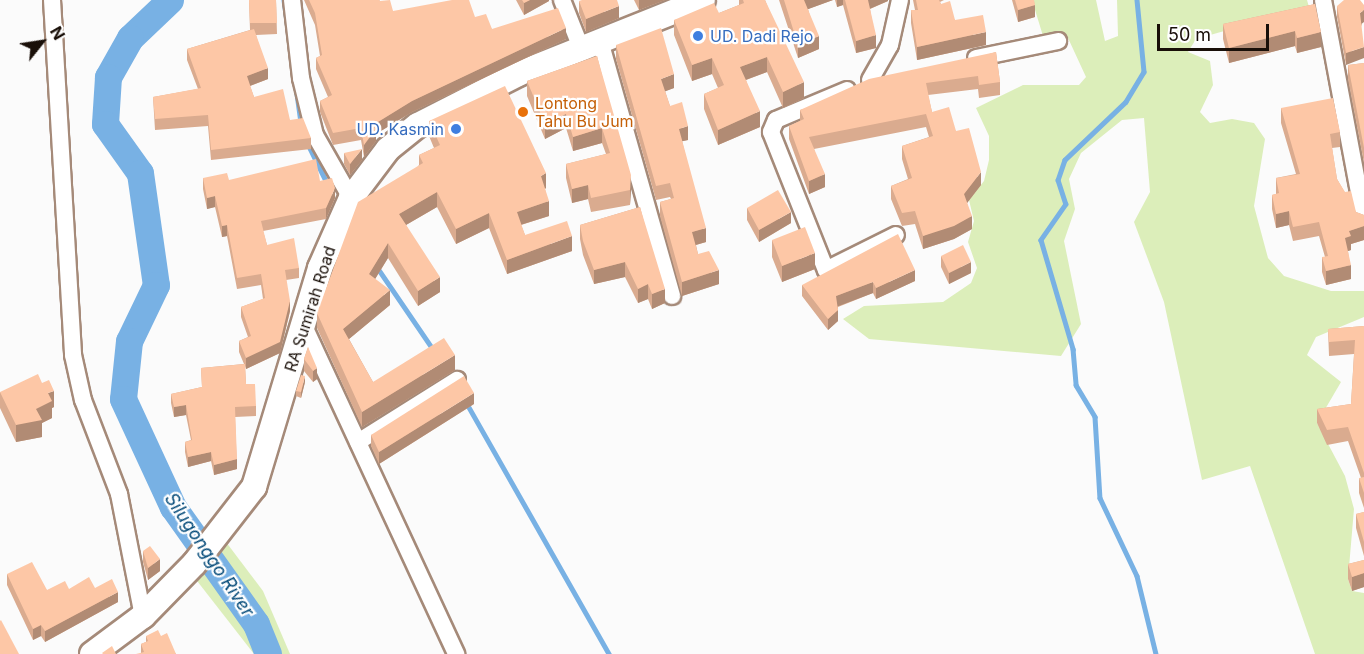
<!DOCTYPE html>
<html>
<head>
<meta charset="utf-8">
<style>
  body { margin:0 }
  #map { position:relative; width:1364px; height:654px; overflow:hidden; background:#fbfbfb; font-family:Inter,sans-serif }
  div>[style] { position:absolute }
  .green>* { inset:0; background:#dceeba }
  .stream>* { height:4.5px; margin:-2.25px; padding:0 2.25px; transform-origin:2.25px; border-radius:2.25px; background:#78b1e4 }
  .river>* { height:27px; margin:-13.5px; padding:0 13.5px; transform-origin:13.5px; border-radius:13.5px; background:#78b1e4 }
  .roads { filter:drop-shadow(2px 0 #a58a79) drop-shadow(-2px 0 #a58a79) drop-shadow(0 2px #a58a79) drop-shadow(0 -2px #a58a79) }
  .minor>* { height:16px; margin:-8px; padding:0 8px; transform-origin:8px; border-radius:8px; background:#fff }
  .secondary>* { height:24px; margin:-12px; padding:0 12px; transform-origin:12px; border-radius:12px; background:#fff }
  .wall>* { inset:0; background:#daab8f }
  .shaded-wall>* { inset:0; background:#b18b74 }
  .building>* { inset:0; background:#fdc7a6 }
  .dots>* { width:16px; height:16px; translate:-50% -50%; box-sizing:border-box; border:3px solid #fff; border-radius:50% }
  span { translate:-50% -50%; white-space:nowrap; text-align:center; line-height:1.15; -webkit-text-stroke:4.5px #fff; paint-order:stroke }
  .shop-label { font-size:16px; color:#366cbe }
  .left { translate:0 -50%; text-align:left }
  .right { translate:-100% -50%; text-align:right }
  .food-label { font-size:16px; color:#c56008 }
  .street-label { font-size:16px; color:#190f08 }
  .water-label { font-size:18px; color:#024978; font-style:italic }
  .north { position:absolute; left:12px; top:12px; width:60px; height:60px; -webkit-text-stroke:4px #fff; paint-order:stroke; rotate:60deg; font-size:16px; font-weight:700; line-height:24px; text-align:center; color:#190f08 }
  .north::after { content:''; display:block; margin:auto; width:21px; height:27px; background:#190f08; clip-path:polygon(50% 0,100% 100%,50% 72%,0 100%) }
  .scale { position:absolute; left:1157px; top:24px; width:112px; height:27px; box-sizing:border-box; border:3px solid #190f08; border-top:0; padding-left:8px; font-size:18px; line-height:21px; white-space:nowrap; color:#190f08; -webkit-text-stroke:4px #fff; paint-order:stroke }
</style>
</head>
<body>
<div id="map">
  <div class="green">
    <div style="clip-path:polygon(1032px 0,1096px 0,1105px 41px,1118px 36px,1117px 0,1307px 0,1309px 7px,1196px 39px,1188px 52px,1210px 61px,1213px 85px,1200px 112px,1210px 123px,1232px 119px,1254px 123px,1265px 139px,1254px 206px,1268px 258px,1284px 276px,1331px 291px,1364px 291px,1364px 317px,1316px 337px,1307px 355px,1341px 382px,1317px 423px,1345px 476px,1354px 509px,1348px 579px,1352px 591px,1364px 593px,1364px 654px,1315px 654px,1250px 466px,1202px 480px,1164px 302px,1134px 222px,1150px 192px,1144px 118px,1122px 120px,1081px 153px,1069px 179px,1075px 209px,1064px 241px,1081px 324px,1061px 356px,869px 339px,843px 319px,864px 306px,943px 302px,971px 283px,977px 268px,968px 242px,974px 221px,969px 200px,984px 181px,989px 160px,989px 136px,976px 108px,1023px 85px,1079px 85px,1086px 77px,1068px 38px,1043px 36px)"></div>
    <div style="clip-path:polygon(226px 542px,263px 591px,290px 654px,254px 654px,194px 577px)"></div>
  </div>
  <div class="stream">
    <div style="left:284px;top:0;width:123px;rotate:82.1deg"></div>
    <div style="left:1137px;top:0;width:72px;rotate:84.4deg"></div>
    <div style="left:1144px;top:72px;width:35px;rotate:121deg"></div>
    <div style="left:1126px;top:102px;width:84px;rotate:136.4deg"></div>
    <div style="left:1065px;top:160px;width:21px;rotate:109deg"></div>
    <div style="left:1058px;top:180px;width:25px;rotate:72deg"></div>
    <div style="left:1066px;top:204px;width:44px;rotate:124.8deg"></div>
    <div style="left:1041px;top:240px;width:114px;rotate:73.6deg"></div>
    <div style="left:1073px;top:349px;width:36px;rotate:85deg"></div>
    <div style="left:1076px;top:385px;width:37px;rotate:59deg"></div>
    <div style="left:1095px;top:417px;width:81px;rotate:86.5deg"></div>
    <div style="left:1100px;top:498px;width:86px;rotate:64.6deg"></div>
    <div style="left:1137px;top:576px;width:80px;rotate:76.3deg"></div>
    <div style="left:308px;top:144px;width:46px;rotate:64deg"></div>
    <div style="left:377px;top:267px;width:99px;rotate:55.7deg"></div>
    <div style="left:466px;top:402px;width:290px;rotate:60.4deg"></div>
  </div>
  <div class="river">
    <div style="left:170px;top:0;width:55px;rotate:136.5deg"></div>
    <div style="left:130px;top:38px;width:45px;rotate:119.4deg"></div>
    <div style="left:108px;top:77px;width:47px;rotate:93.7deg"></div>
    <div style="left:105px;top:124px;width:60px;rotate:54.5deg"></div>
    <div style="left:140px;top:173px;width:113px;rotate:81.9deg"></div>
    <div style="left:156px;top:285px;width:62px;rotate:115.7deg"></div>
    <div style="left:129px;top:341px;width:58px;rotate:95.9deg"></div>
    <div style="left:123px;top:399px;width:119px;rotate:65.2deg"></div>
    <div style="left:173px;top:507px;width:143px;rotate:54.6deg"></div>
    <div style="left:256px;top:624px;width:32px;rotate:68deg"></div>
  </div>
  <div class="roads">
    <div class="minor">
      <div style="left:52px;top:0;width:356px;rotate:86.6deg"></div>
      <div style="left:73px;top:355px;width:46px;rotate:77.5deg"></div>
      <div style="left:83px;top:400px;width:101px;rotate:69deg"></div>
      <div style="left:119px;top:494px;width:124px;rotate:78.9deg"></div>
      <div style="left:292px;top:0;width:79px;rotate:83.4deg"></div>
      <div style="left:301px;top:78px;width:59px;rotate:76.2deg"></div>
      <div style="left:315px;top:135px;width:73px;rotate:60.3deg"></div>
      <div style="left:562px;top:0;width:52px;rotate:68.4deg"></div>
      <div style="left:1323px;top:0;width:224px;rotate:79.4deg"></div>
      <div style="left:1363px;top:0;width:1px;rotate:45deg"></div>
      <div style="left:600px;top:41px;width:265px;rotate:74.2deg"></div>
      <div style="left:976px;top:58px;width:84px;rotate:-11.7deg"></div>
      <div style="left:870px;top:80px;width:40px;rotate:-60.3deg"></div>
      <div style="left:890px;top:45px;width:46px;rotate:-77.5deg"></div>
      <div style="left:847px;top:90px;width:77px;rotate:157.1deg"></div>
      <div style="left:776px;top:120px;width:13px;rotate:113deg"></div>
      <div style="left:771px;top:132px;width:149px;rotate:68.3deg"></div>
      <div style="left:826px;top:270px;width:78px;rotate:-26.6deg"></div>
      <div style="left:304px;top:326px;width:362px;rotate:65.1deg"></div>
      <div style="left:358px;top:442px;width:117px;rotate:-32.1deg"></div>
    </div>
    <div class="secondary">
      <div style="left:92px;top:654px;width:64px;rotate:-36.7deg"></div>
      <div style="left:143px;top:616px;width:73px;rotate:-45.6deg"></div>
      <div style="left:194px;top:564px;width:98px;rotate:-52.1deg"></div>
      <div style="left:254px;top:487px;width:229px;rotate:-73.2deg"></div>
      <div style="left:320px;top:268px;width:77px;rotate:-66.1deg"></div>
      <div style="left:351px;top:198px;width:61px;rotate:-52.9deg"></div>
      <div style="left:388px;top:149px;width:38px;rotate:-39deg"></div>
      <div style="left:418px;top:125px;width:112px;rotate:-27deg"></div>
      <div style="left:518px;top:74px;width:199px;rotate:-21.8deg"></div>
    </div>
  </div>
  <div class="wall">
    <div style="clip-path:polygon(249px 0,276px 0,277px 34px,256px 35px,268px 79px,250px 86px,254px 97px,290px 120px,311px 138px,311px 149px,211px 160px,208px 126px,155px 130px,153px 97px,198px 89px,187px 60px,187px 49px,250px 30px)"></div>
    <div style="clip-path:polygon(304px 0,379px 0,380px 1px,393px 11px,475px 17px,492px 29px,566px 39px,412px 112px,376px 134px,376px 141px,364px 157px,361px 140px,333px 145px,320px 112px,320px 101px,328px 97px,316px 69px,316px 58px,320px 56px,315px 25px)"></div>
    <div style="clip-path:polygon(516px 0,549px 0,549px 1px,524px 15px)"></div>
    <div style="clip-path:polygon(634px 0,665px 0,639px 10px)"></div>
    <div style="clip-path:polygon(739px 0,765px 0,804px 98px,783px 108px,767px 72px,746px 80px,760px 127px,718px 145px,704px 109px,704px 94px,718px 88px,712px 74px,692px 81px,674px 35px,674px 20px,719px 13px,739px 5px)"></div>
    <div style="clip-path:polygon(779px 0,833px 0,808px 9px,819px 49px,798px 58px)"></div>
    <div style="clip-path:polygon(835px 0,888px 0,888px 1px,870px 9px,876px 48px,856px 53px,843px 5px,837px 7px)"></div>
    <div style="clip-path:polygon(913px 0,944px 0,940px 2px,941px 4px,955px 20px,986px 45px,917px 60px,911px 23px,911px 10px,915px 10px)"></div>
    <div style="clip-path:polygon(1012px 0,1034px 0,1035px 17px,1018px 22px)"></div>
    <div style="clip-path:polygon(579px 1px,619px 18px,586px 32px,579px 13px)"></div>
    <div style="clip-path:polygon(1315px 4px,1321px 47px,1297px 53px,1295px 46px,1229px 63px,1223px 39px,1223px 24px)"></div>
    <div style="clip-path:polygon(1337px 6px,1362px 24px,1346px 65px,1337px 17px)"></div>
    <div style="clip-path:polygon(616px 45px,674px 88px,665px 91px,670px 106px,688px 140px,682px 141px,706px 242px,696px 245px,698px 254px,719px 284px,682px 296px,660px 216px,660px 202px,671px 199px,670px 197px,656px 200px,616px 59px)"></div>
    <div style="clip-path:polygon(996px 52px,1000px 82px,1000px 95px,979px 98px,978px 89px,928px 95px,932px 112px,956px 131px,981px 185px,967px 203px,972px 229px,954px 239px,923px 249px,915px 224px,902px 226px,891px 199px,891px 186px,908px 179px,902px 159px,902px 146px,929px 137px,926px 127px,814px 149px,825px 187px,809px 194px,789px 139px,789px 126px,800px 121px,800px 110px)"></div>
    <div style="clip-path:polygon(597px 56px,631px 189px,630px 205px,591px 212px,588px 199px,572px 203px,566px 178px,566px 164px,606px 154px,602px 143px,573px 151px,566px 128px,545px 139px,527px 96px,527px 81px)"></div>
    <div style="clip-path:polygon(1364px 63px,1364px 163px,1348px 79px,1348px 65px)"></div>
    <div style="clip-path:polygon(1281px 108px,1340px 132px,1340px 147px,1332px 148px,1337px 179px,1356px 212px,1364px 215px,1364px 240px,1351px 244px,1351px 250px,1348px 251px,1351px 279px,1326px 285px,1322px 272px,1322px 257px,1325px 257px,1319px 236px,1293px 241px,1289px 225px,1276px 228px,1272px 209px,1272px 195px,1276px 194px,1276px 178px,1296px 174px,1281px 123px)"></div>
    <div style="clip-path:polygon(429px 121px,546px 188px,545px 189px,549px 216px,521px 225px,525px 235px,572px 251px,507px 274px,489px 228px,456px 244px,437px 207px,406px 225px,440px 292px,418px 306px,388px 258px,375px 279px,390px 305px,349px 339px,373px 382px,455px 370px,362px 427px,317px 328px,317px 313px,419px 165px,419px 155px,434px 148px,429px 136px)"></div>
    <div style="clip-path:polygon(344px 153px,362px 160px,350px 175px,344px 164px)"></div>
    <div style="clip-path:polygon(203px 178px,229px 180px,320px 181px,335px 198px,326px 219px,263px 231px,267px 245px,299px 268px,299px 278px,286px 280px,290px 311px,280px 353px,246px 369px,245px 366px,246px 384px,256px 406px,256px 416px,235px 417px,237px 469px,214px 475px,211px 461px,188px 467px,185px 452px,185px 442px,191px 440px,186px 415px,174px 417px,171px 403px,171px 394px,202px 387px,201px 368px,244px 364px,239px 352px,239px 341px,248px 337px,241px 317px,241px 307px,263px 299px,261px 285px,237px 289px,227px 236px,222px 237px,215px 207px,207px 209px,203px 189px)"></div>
    <div style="clip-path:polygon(640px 207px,665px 303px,652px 309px,648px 299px,638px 303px,625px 277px,594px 284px,583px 255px,580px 239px,580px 225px)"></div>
    <div style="clip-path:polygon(747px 208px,791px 223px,759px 242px,747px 220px)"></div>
    <div style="clip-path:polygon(772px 240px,815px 269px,782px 282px,772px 257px)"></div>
    <div style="clip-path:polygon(941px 256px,971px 273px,949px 284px,941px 267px)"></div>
    <div style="clip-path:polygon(915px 281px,876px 299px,873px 293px,838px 307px,838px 321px,828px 330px,802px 296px,802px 285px)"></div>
    <div style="clip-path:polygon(1364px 326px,1364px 508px,1359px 493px,1359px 478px,1361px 478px,1348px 441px,1327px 445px,1317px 423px,1317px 409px,1351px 404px,1354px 354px,1329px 356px,1328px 329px)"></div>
    <div style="clip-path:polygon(308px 347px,317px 379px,313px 382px,304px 371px,304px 359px)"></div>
    <div style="clip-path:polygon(305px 382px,301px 398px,296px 396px,296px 391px)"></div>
    <div style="clip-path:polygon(0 392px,54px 407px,52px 408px,52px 418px,42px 423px,42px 437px,16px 442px,0 408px)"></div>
    <div style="clip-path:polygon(474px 404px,379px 464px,371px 446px,371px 435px)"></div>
    <div style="clip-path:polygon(1364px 512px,1364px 556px,1356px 528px,1356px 514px)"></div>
    <div style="clip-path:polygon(143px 551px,160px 571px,148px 580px,143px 562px)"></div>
    <div style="clip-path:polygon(1364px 560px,1364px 587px,1352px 591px,1348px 579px,1348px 564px)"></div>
    <div style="clip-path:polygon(7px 574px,47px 590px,95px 588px,118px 602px,45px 642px,41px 636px,33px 640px,7px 585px)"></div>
    <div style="clip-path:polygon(146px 636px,161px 636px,176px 654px,141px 653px,141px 644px,146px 642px)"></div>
  </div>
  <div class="shaded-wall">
    <div style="clip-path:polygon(530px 0,549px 0,549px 1px,524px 15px,524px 3px)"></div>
    <div style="clip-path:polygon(639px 0,665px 0,639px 10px)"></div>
    <div style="clip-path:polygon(803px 0,833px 0,803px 11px)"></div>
    <div style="clip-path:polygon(837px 0,843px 0,843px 5px,837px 7px)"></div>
    <div style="clip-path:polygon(867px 0,888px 0,888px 1px,867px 10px)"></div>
    <div style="clip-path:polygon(1035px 5px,1035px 17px,1018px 22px,1018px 10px)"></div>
    <div style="clip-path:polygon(619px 6px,619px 18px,586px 32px,586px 19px)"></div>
    <div style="clip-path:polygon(1364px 10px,1364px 22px,1360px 25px,1360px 13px)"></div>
    <div style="clip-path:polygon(566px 28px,566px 39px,412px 112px,376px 134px,376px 141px,364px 157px,364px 145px,373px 125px,412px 101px)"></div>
    <div style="clip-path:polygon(1295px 31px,1295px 46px,1229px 63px,1229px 48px)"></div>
    <div style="clip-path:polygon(986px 32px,986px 45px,917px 60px,917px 47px)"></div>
    <div style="clip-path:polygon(1321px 32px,1321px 47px,1297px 53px,1297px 38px)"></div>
    <div style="clip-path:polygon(876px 35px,876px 48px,856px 53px,856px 41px)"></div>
    <div style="clip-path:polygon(819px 36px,819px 49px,798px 58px,798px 45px)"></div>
    <div style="clip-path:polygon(1364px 47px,1364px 58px,1346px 65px,1346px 53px)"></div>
    <div style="clip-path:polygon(767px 57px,767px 72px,740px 82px,740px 67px)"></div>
    <div style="clip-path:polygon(712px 58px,712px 74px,692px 81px,692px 65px)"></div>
    <div style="clip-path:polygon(268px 68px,268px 79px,247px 87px,247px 76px)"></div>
    <div style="clip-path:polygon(674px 74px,674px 88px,661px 93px,661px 79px)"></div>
    <div style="clip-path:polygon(804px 82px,804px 98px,783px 108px,783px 92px)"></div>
    <div style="clip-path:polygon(760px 111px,760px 127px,718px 145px,718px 130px)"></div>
    <div style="clip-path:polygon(566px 114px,566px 128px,545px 139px,545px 124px)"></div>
    <div style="clip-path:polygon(688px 126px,688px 140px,679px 142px,679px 129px)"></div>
    <div style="clip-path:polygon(602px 128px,602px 143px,573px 151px,573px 137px)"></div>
    <div style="clip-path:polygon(362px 149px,362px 160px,350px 175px,350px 164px)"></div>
    <div style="clip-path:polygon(981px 172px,981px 185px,964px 207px,964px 194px)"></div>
    <div style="clip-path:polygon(546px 173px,546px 188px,541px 191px,541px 176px)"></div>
    <div style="clip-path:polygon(825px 174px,825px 187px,809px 194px,809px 181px)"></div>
    <div style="clip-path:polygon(631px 175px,631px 189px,630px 205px,630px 190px)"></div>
    <div style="clip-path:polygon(588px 185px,588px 199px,572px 203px,572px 189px)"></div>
    <div style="clip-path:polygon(335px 188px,335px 198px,326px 219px,326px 208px)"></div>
    <div style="clip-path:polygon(437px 192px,437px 207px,399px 229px,399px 214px)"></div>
    <div style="clip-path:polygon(215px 196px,215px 207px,207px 209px,207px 198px)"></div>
    <div style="clip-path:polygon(549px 201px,549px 216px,517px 226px,517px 212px)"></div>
    <div style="clip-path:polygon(1289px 211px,1289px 225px,1276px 228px,1276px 214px)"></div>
    <div style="clip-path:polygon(791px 212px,791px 223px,759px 242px,759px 230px)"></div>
    <div style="clip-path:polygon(489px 213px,489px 228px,456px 244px,456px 229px)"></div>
    <div style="clip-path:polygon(972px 216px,972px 229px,954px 239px,923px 249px,923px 236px)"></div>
    <div style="clip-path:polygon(227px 225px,227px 236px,222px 237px,222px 226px)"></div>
    <div style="clip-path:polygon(1364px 226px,1364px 240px,1351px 244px,1351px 250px,1345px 252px,1345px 238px,1349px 231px)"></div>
    <div style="clip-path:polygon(706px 228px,706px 242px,692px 246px,692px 232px)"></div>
    <div style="clip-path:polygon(572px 236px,572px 251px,507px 274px,507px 260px)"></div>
    <div style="clip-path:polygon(388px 243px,388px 258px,369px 289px,369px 274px)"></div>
    <div style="clip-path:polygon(815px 253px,815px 269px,782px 282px,782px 266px)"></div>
    <div style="clip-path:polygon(625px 262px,625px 277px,594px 284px,594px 270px)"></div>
    <div style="clip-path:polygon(971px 262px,971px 273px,949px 284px,949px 273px)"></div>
    <div style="clip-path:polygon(1351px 265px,1351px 279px,1326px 285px,1326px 271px)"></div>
    <div style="clip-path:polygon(719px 270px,719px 284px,682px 296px,682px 282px)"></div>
    <div style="clip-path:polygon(915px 270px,915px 281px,876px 299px,876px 288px)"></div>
    <div style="clip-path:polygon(440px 277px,440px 292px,418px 306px,418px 291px)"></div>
    <div style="clip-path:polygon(873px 282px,873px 293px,836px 307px,836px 296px)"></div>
    <div style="clip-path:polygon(648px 284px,648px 299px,638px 303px,638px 289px)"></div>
    <div style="clip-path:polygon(665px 289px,665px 303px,652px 309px,652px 294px)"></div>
    <div style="clip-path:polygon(390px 290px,390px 305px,343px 344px,343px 329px)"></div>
    <div style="clip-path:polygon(290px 301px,290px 311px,280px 353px,246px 369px,246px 358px)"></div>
    <div style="clip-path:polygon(838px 310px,838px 321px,828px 330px,828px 319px)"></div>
    <div style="clip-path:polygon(455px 355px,455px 370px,362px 427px,362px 412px)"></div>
    <div style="clip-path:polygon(317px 368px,317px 379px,313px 382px,313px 371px)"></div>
    <div style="clip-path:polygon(305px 376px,305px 382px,301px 398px,301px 392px)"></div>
    <div style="clip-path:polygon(54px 391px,54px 407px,52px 408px,52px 418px,42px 423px,42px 437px,16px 442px,16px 425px,48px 393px)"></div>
    <div style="clip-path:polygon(474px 393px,474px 404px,379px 464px,379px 452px)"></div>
    <div style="clip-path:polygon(186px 405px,186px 415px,174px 417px,174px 407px)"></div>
    <div style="clip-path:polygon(211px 452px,211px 461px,188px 467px,188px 457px)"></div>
    <div style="clip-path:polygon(237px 459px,237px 469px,214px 475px,214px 465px)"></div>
    <div style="clip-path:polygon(160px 559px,160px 571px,148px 580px,148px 568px)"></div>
    <div style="clip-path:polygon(1364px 573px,1364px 587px,1352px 591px,1352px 577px)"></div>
    <div style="clip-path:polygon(118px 592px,118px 602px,45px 642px,45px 631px)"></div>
    <div style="clip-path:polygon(41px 625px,41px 636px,33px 640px,33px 629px)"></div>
  </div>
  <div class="building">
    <div style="clip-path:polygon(249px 0,276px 0,277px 23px,250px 23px)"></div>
    <div style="clip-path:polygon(309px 0,379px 0,380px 1px,390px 0,393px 11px,452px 0,469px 0,475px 17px,486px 14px,492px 29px,558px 8px,566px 28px,412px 101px,373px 125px,376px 129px,364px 145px,361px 128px,333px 133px,320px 101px,332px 95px,316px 58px,322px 55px,315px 13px)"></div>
    <div style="clip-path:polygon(522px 0,530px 0,524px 3px)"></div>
    <div style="clip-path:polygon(582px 0,617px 0,619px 6px,586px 19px,579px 1px)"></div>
    <div style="clip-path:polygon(743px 0,765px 0,804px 82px,783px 92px,767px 57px,740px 67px,760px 111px,718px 130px,704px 94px,724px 85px,712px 58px,692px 65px,674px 20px,714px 3px,719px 13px,744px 3px)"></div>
    <div style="clip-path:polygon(784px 0,804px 0,819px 36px,798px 45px)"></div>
    <div style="clip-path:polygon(845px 0,868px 0,876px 35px,856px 41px)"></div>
    <div style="clip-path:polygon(916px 0,939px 0,941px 4px,950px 1px,955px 20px,983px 15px,986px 32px,917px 47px,911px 10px,918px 10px)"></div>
    <div style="clip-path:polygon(1015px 0,1034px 0,1035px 5px,1018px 10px)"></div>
    <div style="clip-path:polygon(1344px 0,1360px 0,1364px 5px,1364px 10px,1360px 13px,1364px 47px,1346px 53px,1337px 6px)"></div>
    <div style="clip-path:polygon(1315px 4px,1321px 32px,1297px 38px,1295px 31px,1229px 48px,1223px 24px)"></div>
    <div style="clip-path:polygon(661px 28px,674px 74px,661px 79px,670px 106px,682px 102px,688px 126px,679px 129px,706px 228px,692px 232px,698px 254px,709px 251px,719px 270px,682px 282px,660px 202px,674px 198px,670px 183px,656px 186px,616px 45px)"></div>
    <div style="clip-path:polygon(254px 29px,268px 68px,247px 76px,254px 97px,283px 89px,290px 120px,303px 118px,311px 138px,211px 150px,208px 115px,155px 119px,153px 97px,201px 88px,187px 49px)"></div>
    <div style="clip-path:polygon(996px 52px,1000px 82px,979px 85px,978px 76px,926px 83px,932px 112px,949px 107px,956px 131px,969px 128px,981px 172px,964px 194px,972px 216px,954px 226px,923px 236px,915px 211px,902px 213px,891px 186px,912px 178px,902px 146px,933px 136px,926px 114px,809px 137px,825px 174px,809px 181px,789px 126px,804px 119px,800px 110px,869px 79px)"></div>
    <div style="clip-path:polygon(597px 56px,631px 175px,630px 190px,591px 198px,588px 185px,572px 189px,566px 164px,610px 153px,602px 128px,573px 137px,566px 114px,545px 124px,527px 81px)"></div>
    <div style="clip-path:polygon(1364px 63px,1364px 148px,1348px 65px)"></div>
    <div style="clip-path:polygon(505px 86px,546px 173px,541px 176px,549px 201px,517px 212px,525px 235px,567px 221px,572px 236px,507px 260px,489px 213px,456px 229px,437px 192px,399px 214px,440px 277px,418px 291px,388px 243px,369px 274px,390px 290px,343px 329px,373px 382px,444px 338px,455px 355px,362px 412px,317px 313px,358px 202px,423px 163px,419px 155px,440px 145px,429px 121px)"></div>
    <div style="clip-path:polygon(1333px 98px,1340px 132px,1330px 134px,1337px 179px,1345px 192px,1351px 191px,1356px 212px,1364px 215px,1364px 226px,1349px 231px,1351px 236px,1345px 238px,1351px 265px,1326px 271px,1322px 257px,1328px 256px,1319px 222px,1293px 227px,1289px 211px,1276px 214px,1272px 195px,1279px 193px,1276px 178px,1300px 174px,1281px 108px)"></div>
    <div style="clip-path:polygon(362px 149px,350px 164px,344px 153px)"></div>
    <div style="clip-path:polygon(316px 159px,320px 181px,332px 178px,335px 188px,326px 208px,261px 221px,267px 245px,294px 238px,299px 268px,285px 270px,290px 301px,280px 342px,246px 358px,239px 341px,251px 336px,241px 307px,265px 298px,261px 274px,237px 278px,227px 225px,222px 226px,215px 196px,207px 198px,203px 178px,227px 173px,229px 180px)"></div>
    <div style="clip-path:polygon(778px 190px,791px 212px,759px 230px,747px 208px)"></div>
    <div style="clip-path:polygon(640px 207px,665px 289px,652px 294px,648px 284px,638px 289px,625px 262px,594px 270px,583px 241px,580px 225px)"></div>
    <div style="clip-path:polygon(805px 227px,815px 253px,782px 266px,772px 240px)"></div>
    <div style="clip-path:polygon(898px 234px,915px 270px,876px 288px,873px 282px,836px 296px,838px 310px,828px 319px,802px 285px)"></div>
    <div style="clip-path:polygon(963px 245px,971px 262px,949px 273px,941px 256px)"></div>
    <div style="clip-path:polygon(1364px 326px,1364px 473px,1348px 427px,1327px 430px,1317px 409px,1351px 404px,1355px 340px,1329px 342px,1328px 329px)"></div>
    <div style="clip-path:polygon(308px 347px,317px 368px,313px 371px,304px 359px)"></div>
    <div style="clip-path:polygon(245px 364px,246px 384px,255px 384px,256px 406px,235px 407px,237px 459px,214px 465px,211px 452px,188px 457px,185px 442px,192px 440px,186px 405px,174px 407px,171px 394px,202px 387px,201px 368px)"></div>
    <div style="clip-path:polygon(38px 374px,42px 383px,49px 380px,54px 391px,48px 393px,52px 401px,36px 409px,42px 420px,16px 425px,0 392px)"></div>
    <div style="clip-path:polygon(301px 375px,305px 376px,301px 392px,296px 391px)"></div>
    <div style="clip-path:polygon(464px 376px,474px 393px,379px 452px,371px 435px)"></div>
    <div style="clip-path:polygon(1364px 477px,1364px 493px,1359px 478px)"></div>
    <div style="clip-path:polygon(1364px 512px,1364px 542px,1356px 514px)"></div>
    <div style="clip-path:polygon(150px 546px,160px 559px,148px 568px,143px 551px)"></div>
    <div style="clip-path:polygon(1364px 560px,1364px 573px,1352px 577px,1348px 564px)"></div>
    <div style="clip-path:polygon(32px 562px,47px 590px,65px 581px,69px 589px,89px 577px,95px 588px,112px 579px,118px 592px,45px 631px,41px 625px,33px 629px,7px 574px)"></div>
    <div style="clip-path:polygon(1px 620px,19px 654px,0 654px,0 621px)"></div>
    <div style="clip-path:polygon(158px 630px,161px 636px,167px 633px,176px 654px,136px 654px,144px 652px,141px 644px,148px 641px,146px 636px)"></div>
    <div style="clip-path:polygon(112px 646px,116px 654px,103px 654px,102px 653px)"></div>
  </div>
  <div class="dots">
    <div style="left:698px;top:36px;background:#3f7fe0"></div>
    <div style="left:523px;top:112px;background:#e8710a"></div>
    <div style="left:456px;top:129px;background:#3f7fe0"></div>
  </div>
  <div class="shop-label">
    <span class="left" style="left:710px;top:36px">UD. Dadi Rejo</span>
    <span class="right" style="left:444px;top:129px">UD. Kasmin</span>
  </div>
  <div class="food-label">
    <span class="left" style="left:535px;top:112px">Lontong<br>Tahu Bu Jum</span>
  </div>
  <div class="street-label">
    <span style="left:310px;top:309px;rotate:-72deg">RA Sumirah Road</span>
  </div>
  <div class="water-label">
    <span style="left:209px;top:555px;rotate:56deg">Silugonggo River</span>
  </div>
  <div class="north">N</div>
  <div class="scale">50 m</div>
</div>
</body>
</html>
